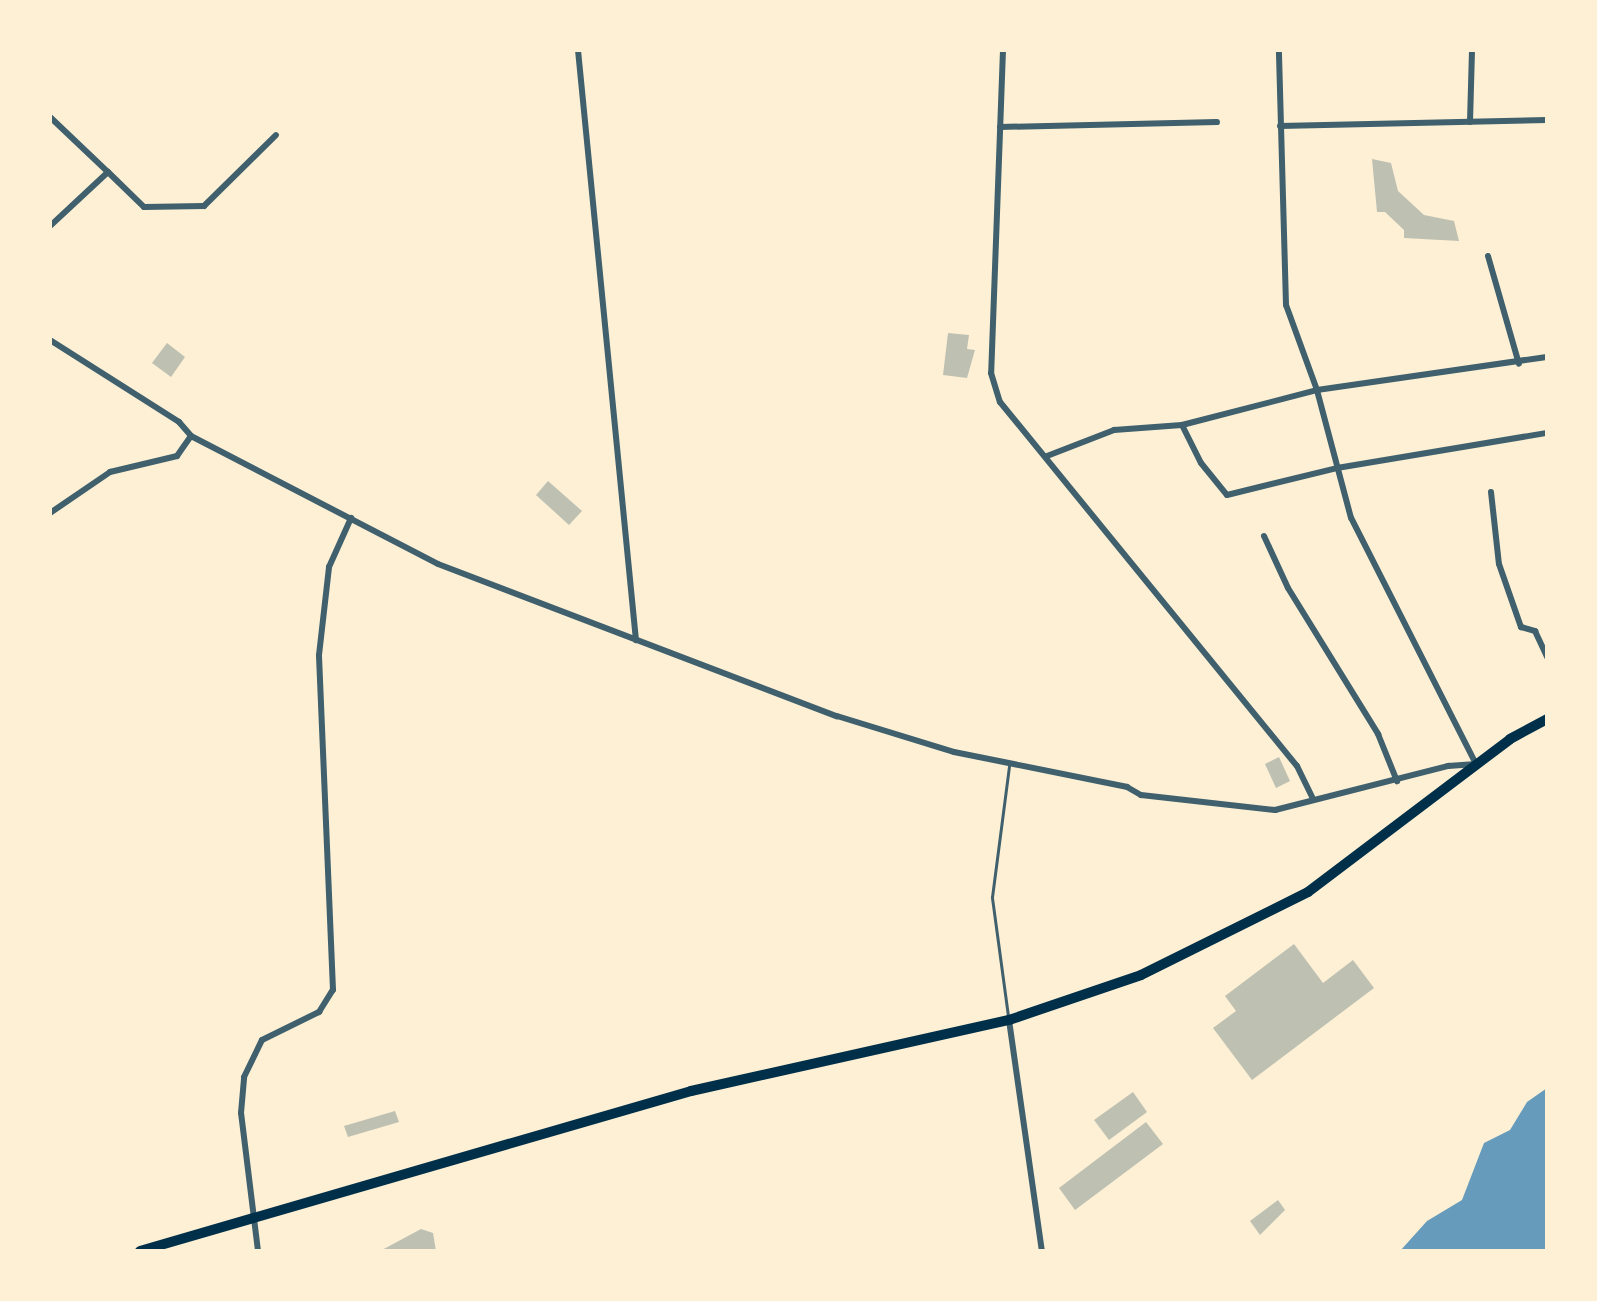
<!DOCTYPE html>
<html>
<head>
<meta charset="utf-8">
<style>
  body { margin:0 }
  #map { position:relative; width:1597px; height:1301px; overflow:hidden; background:#fdf0d5; font-family:"Crimson Pro",serif }
  div>[style] { position:absolute }
  .water>* { inset:0; background:#669bbc }
  .building>* { inset:0; background:#bec0b2 }
  .service>* { height:3px; margin:-1.5px; padding:0 1.5px; transform-origin:1.5px; border-radius:1.5px; background:#3f606c }
  .minor>* { height:6px; margin:-3px; padding:0 3px; transform-origin:3px; border-radius:3px; background:#3f606c }
  .primary>* { height:10px; margin:-5px; padding:0 5px; transform-origin:5px; border-radius:5px; background:#003049 }
  span { translate:-50% -50%; white-space:nowrap; text-align:center; line-height:1.15; -webkit-text-stroke:8px #fdf0d5; paint-order:stroke }
  .frame { position:absolute; inset:0; border:52px solid #fdf0d5; pointer-events:none }
</style>
</head>
<body>
<div id="map">
  <div class="water">
    <div style="clip-path:polygon(1547px 1088px,1547px 1251px,1400px 1251px,1427px 1221px,1462px 1200px,1484px 1143px,1510px 1130px,1527px 1102px)"></div>
  </div>
  <div class="building">
    <div style="clip-path:polygon(1372px 159px,1391px 163px,1398px 191px,1424px 215px,1454px 221px,1459px 241px,1404px 238px,1404px 230px,1385px 212px,1377px 212px)"></div>
    <div style="clip-path:polygon(948px 333px,969px 335px,967px 349px,975px 350px,967px 378px,943px 375px)"></div>
    <div style="clip-path:polygon(167px 343px,185px 357px,171px 377px,152px 363px)"></div>
    <div style="clip-path:polygon(548px 481px,582px 511px,569px 525px,536px 495px)"></div>
    <div style="clip-path:polygon(1279px 757px,1290px 781px,1276px 788px,1265px 764px)"></div>
    <div style="clip-path:polygon(1294px 944px,1323px 983px,1353px 960px,1374px 988px,1252px 1080px,1213px 1028px,1236px 1011px,1225px 996px)"></div>
    <div style="clip-path:polygon(1133px 1092px,1147px 1112px,1109px 1140px,1094px 1120px)"></div>
    <div style="clip-path:polygon(395px 1111px,399px 1122px,348px 1137px,344px 1126px)"></div>
    <div style="clip-path:polygon(1146px 1122px,1163px 1144px,1075px 1210px,1059px 1188px)"></div>
    <div style="clip-path:polygon(1278px 1200px,1285px 1210px,1260px 1235px,1250px 1221px)"></div>
    <div style="clip-path:polygon(421px 1229px,433px 1233px,436px 1251px,380px 1251px)"></div>
  </div>
  <div class="service">
    <div style="left:1008px;top:1016px;width:120px;rotate:-97.7deg"></div>
    <div style="left:992px;top:897px;width:132px;rotate:-82.6deg"></div>
  </div>
  <div class="minor">
    <div style="left:578px;top:50px;width:593px;rotate:84.39deg"></div>
    <div style="left:1003px;top:50px;width:323px;rotate:92.1deg"></div>
    <div style="left:991px;top:373px;width:30px;rotate:73deg"></div>
    <div style="left:1000px;top:402px;width:470px;rotate:50.8deg"></div>
    <div style="left:1297px;top:766px;width:37px;rotate:64deg"></div>
    <div style="left:50px;top:117px;width:80px;rotate:43.5deg"></div>
    <div style="left:108px;top:172px;width:79px;rotate:137deg"></div>
    <div style="left:1470px;top:122px;width:72px;rotate:-88.4deg"></div>
    <div style="left:1280px;top:126px;width:267px;rotate:-1.3deg"></div>
    <div style="left:1000px;top:127px;width:217px;rotate:-1.3deg"></div>
    <div style="left:108px;top:172px;width:50px;rotate:44.2deg"></div>
    <div style="left:144px;top:207px;width:60px;rotate:-1deg"></div>
    <div style="left:204px;top:206px;width:101px;rotate:-44.6deg"></div>
    <div style="left:1488px;top:256px;width:112px;rotate:74deg"></div>
    <div style="left:50px;top:340px;width:153px;rotate:32.4deg"></div>
    <div style="left:179px;top:422px;width:18px;rotate:49deg"></div>
    <div style="left:191px;top:436px;width:278px;rotate:27.4deg"></div>
    <div style="left:438px;top:564px;width:427px;rotate:20.9deg"></div>
    <div style="left:837px;top:716px;width:122px;rotate:17.1deg"></div>
    <div style="left:954px;top:752px;width:177px;rotate:11.4deg"></div>
    <div style="left:1127px;top:787px;width:16px;rotate:30deg"></div>
    <div style="left:1141px;top:795px;width:135px;rotate:6.4deg"></div>
    <div style="left:1275px;top:810px;width:179px;rotate:-14.3deg"></div>
    <div style="left:1448px;top:766px;width:28px;rotate:-4deg"></div>
    <div style="left:1476px;top:764px;width:276px;rotate:-116.9deg"></div>
    <div style="left:1351px;top:518px;width:132px;rotate:-104.9deg"></div>
    <div style="left:1317px;top:390px;width:90px;rotate:-110deg"></div>
    <div style="left:1286px;top:305px;width:255px;rotate:-91.6deg"></div>
    <div style="left:1182px;top:425px;width:42px;rotate:63.4deg"></div>
    <div style="left:1201px;top:463px;width:41px;rotate:50.9deg"></div>
    <div style="left:1227px;top:495px;width:113px;rotate:-13.8deg"></div>
    <div style="left:1337px;top:468px;width:213px;rotate:-9.5deg"></div>
    <div style="left:1047px;top:456px;width:72px;rotate:-21.2deg"></div>
    <div style="left:1114px;top:430px;width:68px;rotate:-4.2deg"></div>
    <div style="left:1182px;top:425px;width:139px;rotate:-14.5deg"></div>
    <div style="left:1317px;top:390px;width:232px;rotate:-8.2deg"></div>
    <div style="left:1491px;top:492px;width:72px;rotate:83.7deg"></div>
    <div style="left:1499px;top:564px;width:67px;rotate:70.8deg"></div>
    <div style="left:1521px;top:627px;width:15px;rotate:16deg"></div>
    <div style="left:1535px;top:631px;width:29px;rotate:65deg"></div>
    <div style="left:50px;top:513px;width:73px;rotate:-34.3deg"></div>
    <div style="left:110px;top:472px;width:69px;rotate:-13.4deg"></div>
    <div style="left:177px;top:456px;width:24px;rotate:-55deg"></div>
    <div style="left:1264px;top:536px;width:57px;rotate:65.2deg"></div>
    <div style="left:1288px;top:588px;width:172px;rotate:58.3deg"></div>
    <div style="left:1378px;top:734px;width:51px;rotate:68deg"></div>
    <div style="left:1009px;top:1020px;width:233px;rotate:81.9deg"></div>
    <div style="left:258px;top:1251px;width:139px;rotate:-97deg"></div>
    <div style="left:241px;top:1113px;width:36px;rotate:-85deg"></div>
    <div style="left:244px;top:1077px;width:41px;rotate:-64.1deg"></div>
    <div style="left:262px;top:1040px;width:64px;rotate:-26.2deg"></div>
    <div style="left:319px;top:1012px;width:26px;rotate:-58deg"></div>
    <div style="left:333px;top:990px;width:335px;rotate:-92.4deg"></div>
    <div style="left:319px;top:655px;width:89px;rotate:-83.5deg"></div>
    <div style="left:329px;top:567px;width:54px;rotate:-65.8deg"></div>
  </div>
  <div class="primary">
    <div style="left:140px;top:1251px;width:574px;rotate:-16.19deg"></div>
    <div style="left:691px;top:1091px;width:326px;rotate:-12.6deg"></div>
    <div style="left:1009px;top:1020px;width:139px;rotate:-18.8deg"></div>
    <div style="left:1141px;top:975px;width:186px;rotate:-26.4deg"></div>
    <div style="left:1308px;top:892px;width:253px;rotate:-37.1deg"></div>
    <div style="left:1510px;top:739px;width:42px;rotate:-28.4deg"></div>
  </div>
  <div class="frame"></div>
</div>
</body>
</html>
